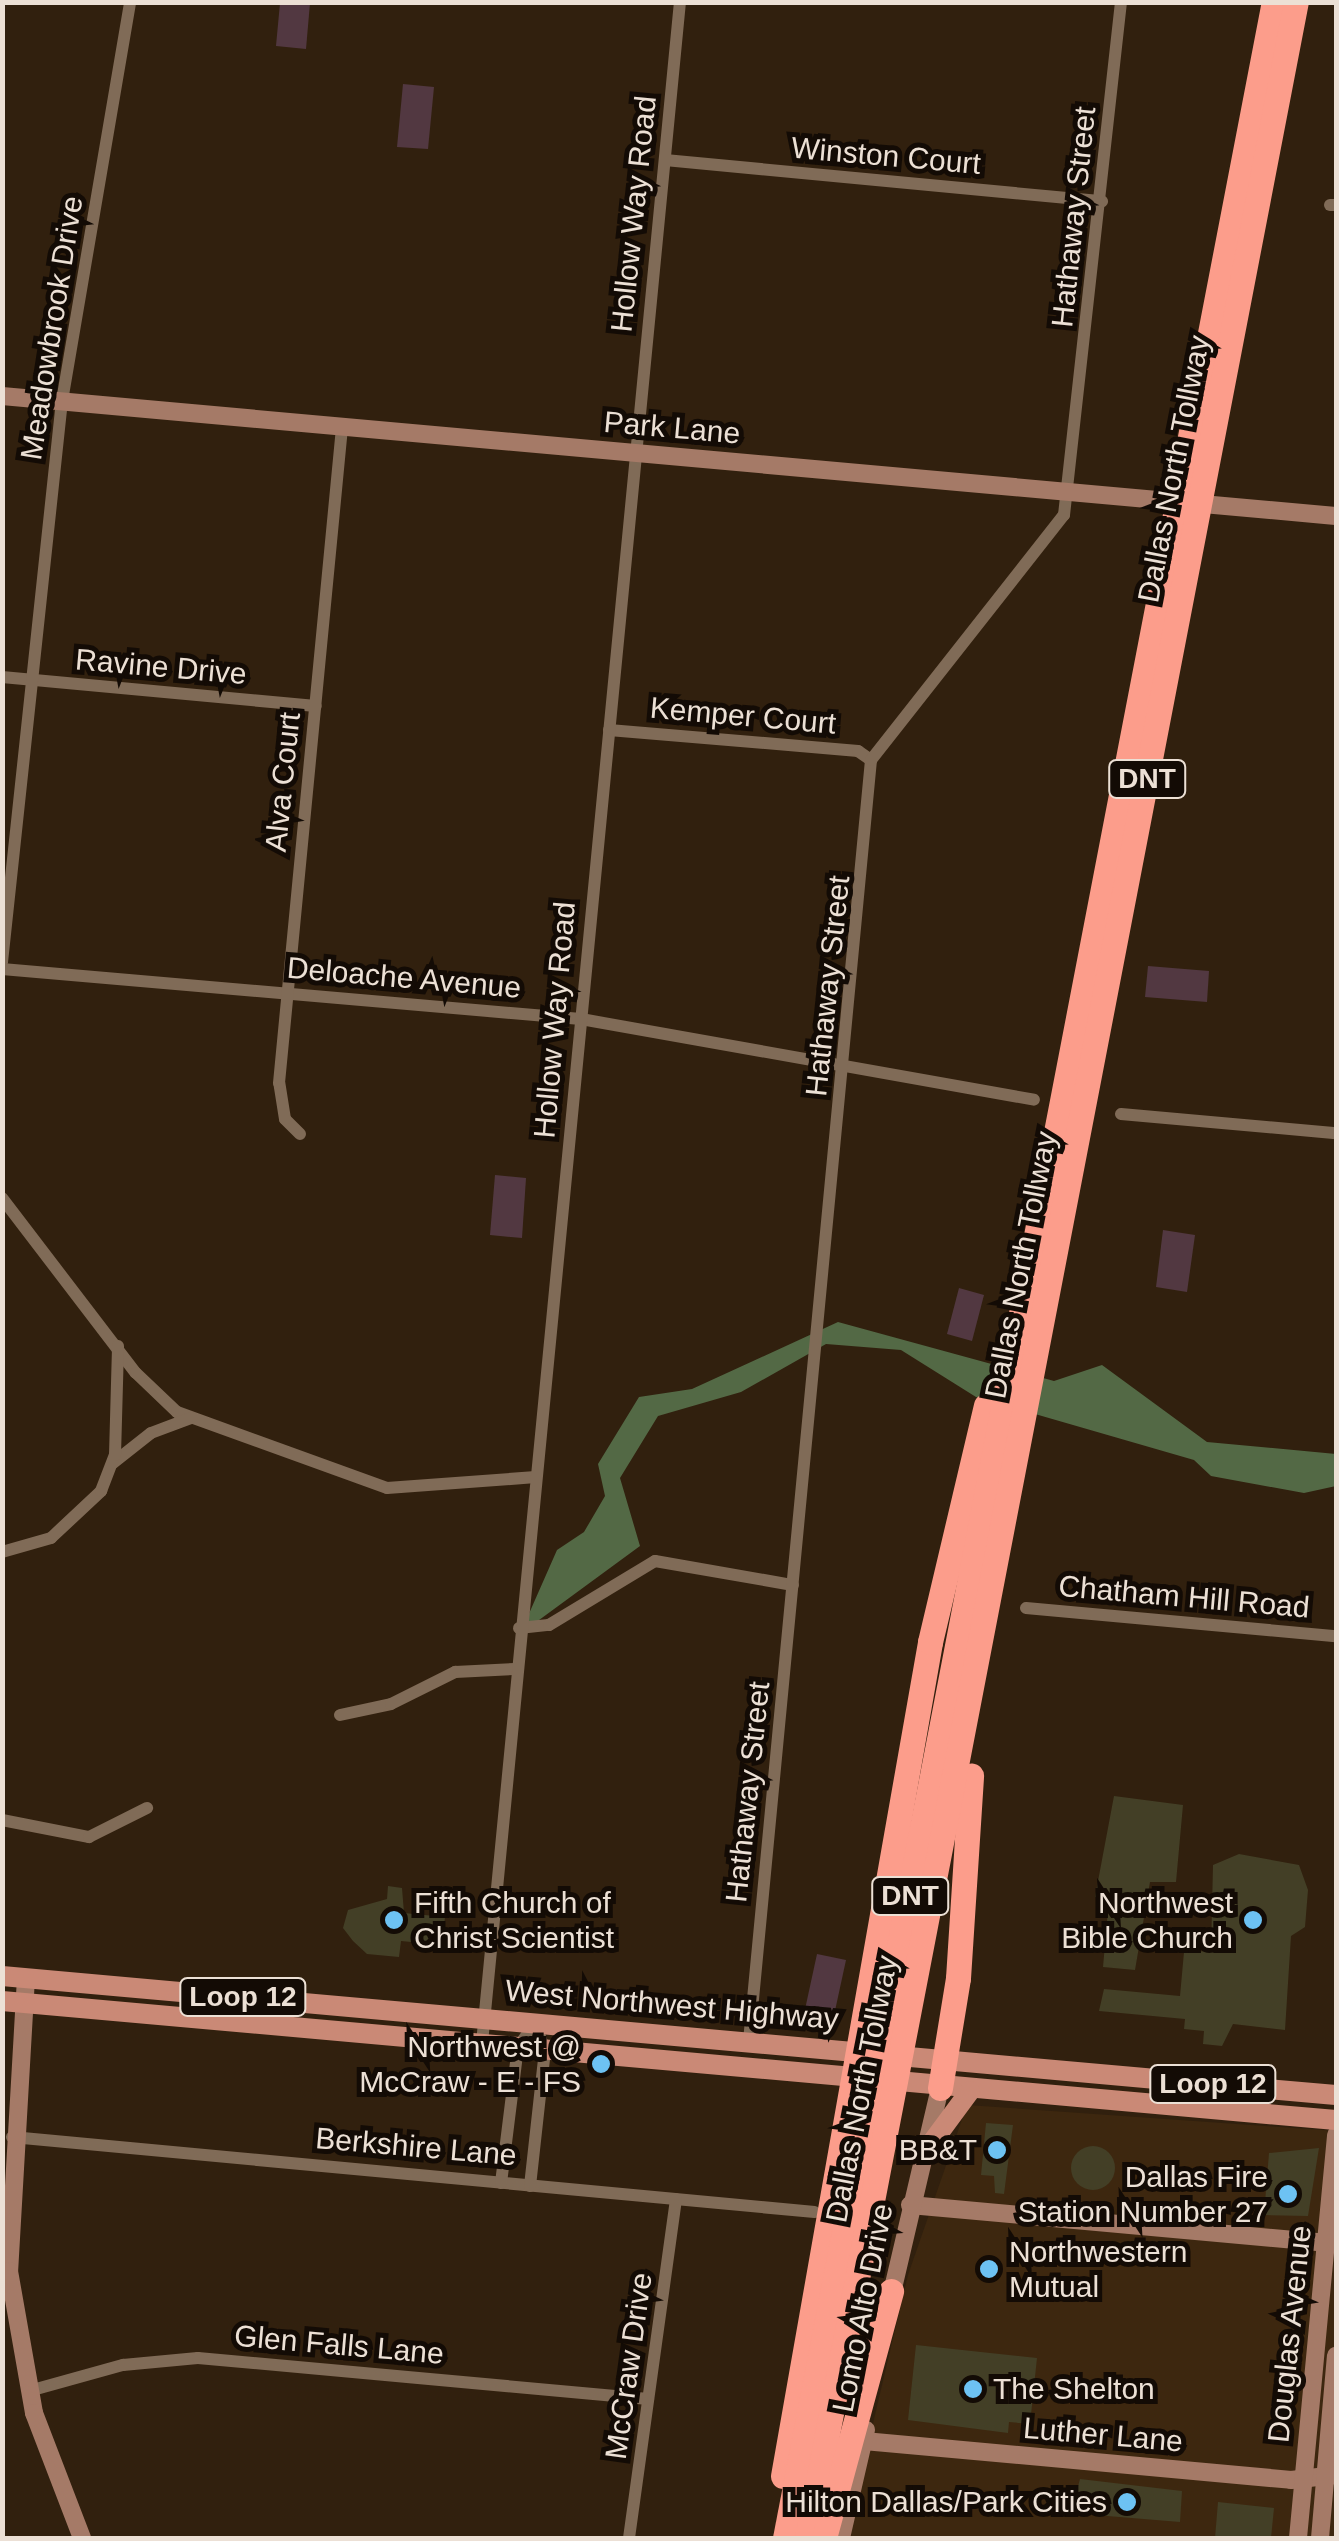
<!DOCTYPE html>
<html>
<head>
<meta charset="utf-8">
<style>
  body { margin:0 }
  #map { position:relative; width:1339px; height:2541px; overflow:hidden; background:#31200e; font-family:Helvetica,sans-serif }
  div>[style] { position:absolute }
  .built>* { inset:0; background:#3d270f }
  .green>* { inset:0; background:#523841 }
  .water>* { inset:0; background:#536945 }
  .building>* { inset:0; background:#433f26 }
  .round { border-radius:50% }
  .street>* { height:12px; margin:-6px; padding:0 6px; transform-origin:6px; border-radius:6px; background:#806b57 }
  .secondary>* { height:18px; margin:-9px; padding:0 9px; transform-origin:9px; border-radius:9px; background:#a57a67 }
  .primary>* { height:20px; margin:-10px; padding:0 10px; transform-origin:10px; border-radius:10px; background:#ca8976 }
  .highway>* { height:25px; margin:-12.5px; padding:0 12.5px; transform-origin:12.5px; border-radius:12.5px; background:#fc9d8b }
  .dots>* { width:28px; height:28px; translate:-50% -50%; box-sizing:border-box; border:5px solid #130b05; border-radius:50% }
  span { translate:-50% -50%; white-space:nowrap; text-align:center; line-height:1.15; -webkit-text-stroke:10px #130b05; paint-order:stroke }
  .shield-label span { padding:2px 8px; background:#130b05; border:2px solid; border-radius:8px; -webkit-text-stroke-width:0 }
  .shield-label { font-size:28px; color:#ece0d5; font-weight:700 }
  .street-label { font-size:30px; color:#ece0d5 }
  .poi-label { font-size:30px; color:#ece0d5 }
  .left { translate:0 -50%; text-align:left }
  .right { translate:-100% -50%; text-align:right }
  .frame { position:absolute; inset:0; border:5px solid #ece0d5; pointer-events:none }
</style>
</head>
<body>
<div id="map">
  <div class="built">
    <div style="clip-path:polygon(967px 2105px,1336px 2131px,1336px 2538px,846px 2538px,908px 2275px)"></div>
  </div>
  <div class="green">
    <div style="clip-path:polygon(280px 3px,310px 3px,306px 49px,276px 46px)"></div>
    <div style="clip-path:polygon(403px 84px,434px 87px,428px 149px,397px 147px)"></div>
    <div style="clip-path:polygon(1148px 966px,1209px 971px,1207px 1002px,1145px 997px)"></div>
    <div style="clip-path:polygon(495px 1175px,526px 1178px,522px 1238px,490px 1235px)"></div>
    <div style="clip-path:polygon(1163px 1230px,1195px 1235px,1187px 1292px,1156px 1287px)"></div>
    <div style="clip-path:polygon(959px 1288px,984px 1295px,972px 1341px,947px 1334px)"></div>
    <div style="clip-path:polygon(817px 1954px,846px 1960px,833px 2020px,804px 2014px)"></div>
  </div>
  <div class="water">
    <div style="clip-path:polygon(838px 1322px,1054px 1381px,1102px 1365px,1207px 1442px,1336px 1454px,1336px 1486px,1304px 1493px,1211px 1476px,1194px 1460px,976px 1397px,901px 1350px,826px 1344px,741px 1392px,658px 1416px,620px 1478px,640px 1546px,520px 1634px,557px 1550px,584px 1532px,605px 1496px,598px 1464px,639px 1397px,692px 1389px)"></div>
  </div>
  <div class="building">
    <div style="clip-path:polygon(1114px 1796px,1183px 1805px,1176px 1882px,1150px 1882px,1135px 1970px,1103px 1967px,1109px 1899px,1095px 1897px)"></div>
    <div style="clip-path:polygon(1239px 1854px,1299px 1865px,1308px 1890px,1305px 1927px,1291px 1936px,1285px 2030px,1233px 2024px,1222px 2046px,1203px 2044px,1204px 2031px,1184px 2029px,1185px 2019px,1099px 2011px,1104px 1989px,1180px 1996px,1184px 1952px,1211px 1951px,1213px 1865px)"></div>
    <div style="clip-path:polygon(388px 1886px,402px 1888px,404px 1913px,445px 1917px,442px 1945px,401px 1941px,399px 1957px,367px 1954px,353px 1941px,343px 1928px,348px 1910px,387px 1899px)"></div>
    <div style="clip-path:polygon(986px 2123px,1013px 2125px,1004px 2194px,995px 2193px,994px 2176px,981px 2175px)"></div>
    <div class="round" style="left:1071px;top:2146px;width:44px;height:44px"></div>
    <div style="clip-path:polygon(1319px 2148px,1308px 2216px,1264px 2215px,1269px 2153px)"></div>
    <div style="clip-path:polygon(916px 2345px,1037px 2358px,1030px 2424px,1009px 2422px,1008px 2433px,908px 2420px)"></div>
    <div style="clip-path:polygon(1080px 2479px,1182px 2491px,1180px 2522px,1071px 2513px)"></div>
    <div style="clip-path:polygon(1218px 2502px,1274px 2508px,1271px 2538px,1215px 2538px)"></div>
  </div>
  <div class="street">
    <div style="left:665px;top:160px;width:439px;rotate:5.4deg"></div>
    <div style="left:1330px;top:205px;width:6px"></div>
    <div style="left:2px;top:677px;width:315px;rotate:5.3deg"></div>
    <div style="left:609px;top:730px;width:250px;rotate:4.8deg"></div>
    <div style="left:858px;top:751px;width:16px;rotate:35deg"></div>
    <div style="left:2px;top:962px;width:564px;rotate:-83.9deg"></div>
    <div style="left:62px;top:401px;width:405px;rotate:-80.3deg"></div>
    <div style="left:2px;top:969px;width:581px;rotate:4.94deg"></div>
    <div style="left:581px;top:1019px;width:460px;rotate:10.1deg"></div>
    <div style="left:1121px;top:1114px;width:216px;rotate:5.1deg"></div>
    <div style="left:300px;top:1134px;width:21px;rotate:-135deg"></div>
    <div style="left:285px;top:1119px;width:36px;rotate:-99deg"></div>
    <div style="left:279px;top:1083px;width:658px;rotate:-84.51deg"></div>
    <div style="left:2px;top:1198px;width:220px;rotate:52.6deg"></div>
    <div style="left:136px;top:1373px;width:57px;rotate:43.6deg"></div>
    <div style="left:177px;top:1412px;width:223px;rotate:19.9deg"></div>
    <div style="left:387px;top:1488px;width:149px;rotate:-4.2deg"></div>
    <div style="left:113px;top:1463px;width:48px;rotate:-38.3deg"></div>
    <div style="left:151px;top:1433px;width:43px;rotate:-20.6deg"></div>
    <div style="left:2px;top:1552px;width:51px;rotate:-15.9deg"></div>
    <div style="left:51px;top:1538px;width:69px;rotate:-43.2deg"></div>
    <div style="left:101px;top:1491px;width:39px;rotate:-69deg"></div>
    <div style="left:115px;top:1455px;width:109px;rotate:-88.4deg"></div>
    <div style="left:1026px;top:1608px;width:311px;rotate:5.2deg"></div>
    <div style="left:519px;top:1628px;width:30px;rotate:-6deg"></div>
    <div style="left:549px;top:1625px;width:124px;rotate:-31.1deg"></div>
    <div style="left:655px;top:1561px;width:140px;rotate:9.9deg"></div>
    <div style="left:340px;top:1715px;width:52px;rotate:-12.2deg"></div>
    <div style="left:391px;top:1704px;width:72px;rotate:-26.6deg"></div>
    <div style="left:455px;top:1672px;width:60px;rotate:-2.9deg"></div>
    <div style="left:2px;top:1820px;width:89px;rotate:11.1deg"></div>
    <div style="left:89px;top:1837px;width:65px;rotate:-26.6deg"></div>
    <div style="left:749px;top:2041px;width:1287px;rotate:-84.56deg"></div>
    <div style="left:871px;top:760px;width:312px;rotate:-51.8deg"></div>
    <div style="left:1064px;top:515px;width:516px;rotate:-83.66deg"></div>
    <div style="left:482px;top:2043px;width:2051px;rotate:-84.46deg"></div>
    <div style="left:12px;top:2137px;width:806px;rotate:5.34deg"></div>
    <div style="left:501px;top:2183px;width:137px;rotate:-82.9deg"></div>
    <div style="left:518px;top:2047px;width:29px;rotate:-54deg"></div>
    <div style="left:530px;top:2186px;width:137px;rotate:-83.7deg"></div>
    <div style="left:545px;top:2050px;width:28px;rotate:-111deg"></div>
    <div style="left:29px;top:2391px;width:98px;rotate:-15.5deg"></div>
    <div style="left:123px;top:2365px;width:75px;rotate:-5.3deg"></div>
    <div style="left:198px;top:2358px;width:452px;rotate:5.2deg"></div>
    <div style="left:629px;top:2538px;width:342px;rotate:-82.1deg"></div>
  </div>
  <div class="secondary">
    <div style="left:2px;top:396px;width:1339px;rotate:5.14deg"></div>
    <div style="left:26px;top:1978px;width:293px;rotate:93.3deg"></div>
    <div style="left:9px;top:2271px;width:144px;rotate:80deg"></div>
    <div style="left:34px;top:2413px;width:134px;rotate:69deg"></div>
    <div style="left:910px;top:2205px;width:428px;rotate:5.2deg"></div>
    <div style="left:890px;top:2301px;width:219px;rotate:-76.8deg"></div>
    <div style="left:864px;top:2441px;width:429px;rotate:5.2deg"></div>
    <div style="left:1291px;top:2480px;width:45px;rotate:-6.3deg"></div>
    <div style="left:841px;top:2538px;width:111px;rotate:-77deg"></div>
    <div style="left:1298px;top:2538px;width:405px;rotate:-84.6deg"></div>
    <div style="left:1320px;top:2538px;width:183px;rotate:-85deg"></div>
  </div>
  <div class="primary">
    <div style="left:2px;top:1976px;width:1339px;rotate:5.1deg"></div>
    <div style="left:2px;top:2001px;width:1339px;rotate:5.1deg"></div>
    <div style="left:930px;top:2145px;width:67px;rotate:-53.5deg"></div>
  </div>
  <div class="highway">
    <div style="left:940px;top:2088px;width:111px;rotate:-80.7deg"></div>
    <div style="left:958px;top:1978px;width:203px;rotate:-86.3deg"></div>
    <div style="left:783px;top:2476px;width:847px;rotate:-80deg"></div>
    <div style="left:930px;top:1642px;width:243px;rotate:-76.7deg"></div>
    <div style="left:785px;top:2538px;width:2583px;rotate:-79.09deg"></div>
    <div style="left:807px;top:2538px;width:2583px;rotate:-79.09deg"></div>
    <div style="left:824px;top:2538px;width:256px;rotate:-74.8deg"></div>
  </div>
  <div class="dots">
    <div style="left:394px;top:1920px;background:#6dc2f3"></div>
    <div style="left:1253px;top:1920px;background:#6dc2f3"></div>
    <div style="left:601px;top:2064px;background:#6dc2f3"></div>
    <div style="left:997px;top:2150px;background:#6dc2f3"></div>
    <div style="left:1288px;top:2194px;background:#6dc2f3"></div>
    <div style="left:989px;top:2269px;background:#6dc2f3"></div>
    <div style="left:973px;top:2389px;background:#6dc2f3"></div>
    <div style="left:1127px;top:2502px;background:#6dc2f3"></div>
  </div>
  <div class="shield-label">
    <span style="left:1147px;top:779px">DNT</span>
    <span style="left:910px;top:1896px">DNT</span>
    <span style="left:243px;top:1997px">Loop 12</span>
    <span style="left:1213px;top:2084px">Loop 12</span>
  </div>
  <div class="street-label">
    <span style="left:886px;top:156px;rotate:5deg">Winston Court</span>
    <span style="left:634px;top:214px;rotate:-84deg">Hollow Way Road</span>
    <span style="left:1074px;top:217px;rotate:-84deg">Hathaway Street</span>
    <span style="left:52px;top:328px;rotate:-81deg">Meadowbrook Drive</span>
    <span style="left:672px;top:428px;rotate:5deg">Park Lane</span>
    <span style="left:1174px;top:469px;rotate:-79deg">Dallas North Tollway</span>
    <span style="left:161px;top:667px;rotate:5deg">Ravine Drive</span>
    <span style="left:743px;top:716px;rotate:5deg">Kemper Court</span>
    <span style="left:283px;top:782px;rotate:-84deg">Alva Court</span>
    <span style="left:404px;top:978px;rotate:5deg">Deloache Avenue</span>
    <span style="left:828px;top:986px;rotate:-84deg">Hathaway Street</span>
    <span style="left:555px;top:1020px;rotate:-85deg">Hollow Way Road</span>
    <span style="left:1021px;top:1265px;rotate:-79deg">Dallas North Tollway</span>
    <span style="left:1184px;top:1597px;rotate:5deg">Chatham Hill Road</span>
    <span style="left:748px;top:1792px;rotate:-84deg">Hathaway Street</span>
    <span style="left:672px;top:2005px;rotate:5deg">West Northwest Highway</span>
    <span style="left:862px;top:2089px;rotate:-79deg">Dallas North Tollway</span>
    <span style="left:416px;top:2147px;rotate:5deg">Berkshire Lane</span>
    <span style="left:863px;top:2308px;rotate:-79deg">Lomo Alto Drive</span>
    <span style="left:1290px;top:2334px;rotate:-84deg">Douglas Avenue</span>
    <span style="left:339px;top:2345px;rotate:5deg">Glen Falls Lane</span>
    <span style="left:629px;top:2366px;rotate:-82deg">McCraw Drive</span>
    <span style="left:1103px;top:2435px;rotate:5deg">Luther Lane</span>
  </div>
  <div class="poi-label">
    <span class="left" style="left:414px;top:1920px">Fifth Church of<br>Christ Scientist</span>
    <span class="right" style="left:1233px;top:1920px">Northwest<br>Bible Church</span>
    <span class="right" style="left:581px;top:2064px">Northwest @<br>McCraw - E - FS</span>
    <span class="right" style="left:977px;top:2150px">BB&amp;T</span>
    <span class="right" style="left:1268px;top:2194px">Dallas Fire<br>Station Number 27</span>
    <span class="left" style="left:1009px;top:2269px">Northwestern<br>Mutual</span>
    <span class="left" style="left:993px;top:2389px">The Shelton</span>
    <span class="right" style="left:1107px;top:2502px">Hilton Dallas/Park Cities</span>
  </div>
  <div class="frame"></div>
</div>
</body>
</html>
